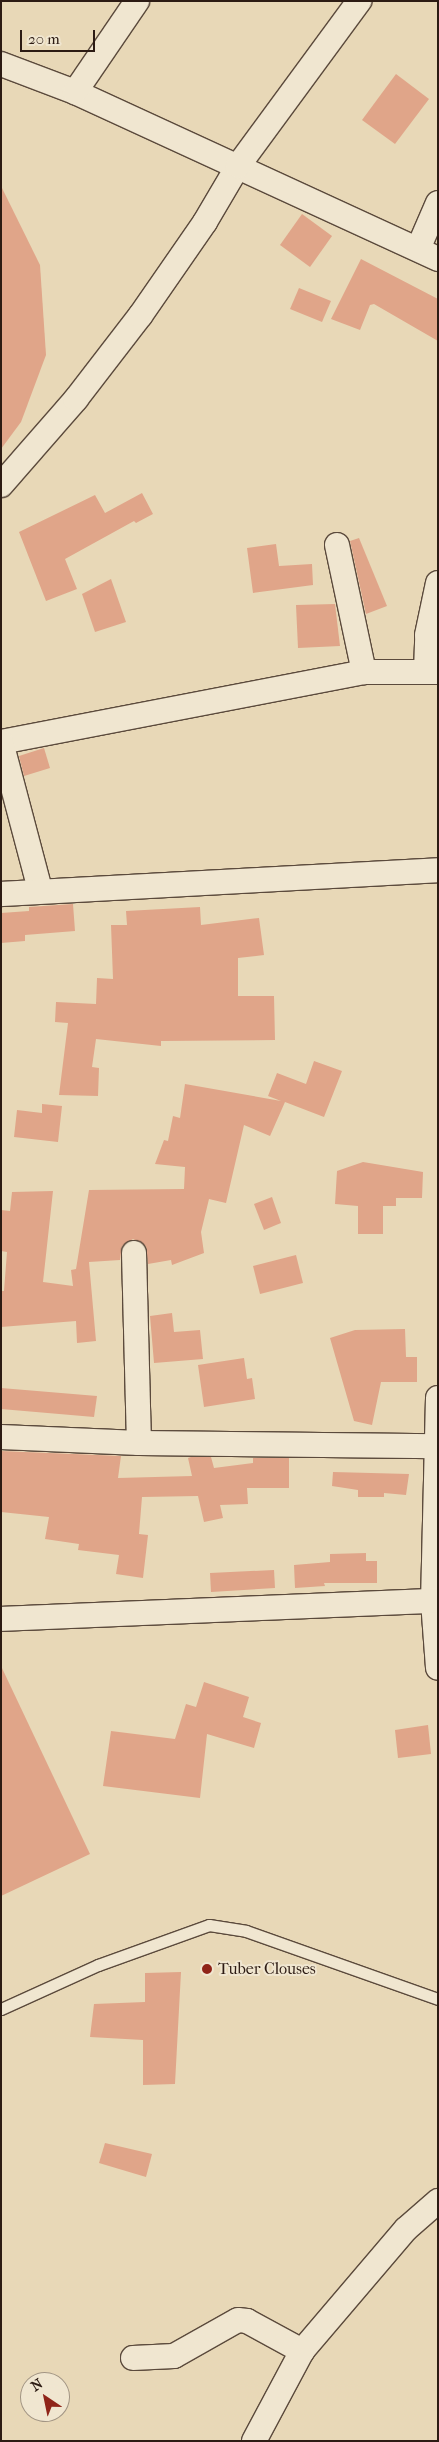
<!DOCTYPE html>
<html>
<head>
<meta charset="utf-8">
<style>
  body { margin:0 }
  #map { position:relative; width:439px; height:2442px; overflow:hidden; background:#e8d8b7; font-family:"IM FELL French Canon",serif }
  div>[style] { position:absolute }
  .building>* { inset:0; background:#e0a589 }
  .roads { filter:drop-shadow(1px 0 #5b4a3c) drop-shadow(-1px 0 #5b4a3c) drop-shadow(0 1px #5b4a3c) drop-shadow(0 -1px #5b4a3c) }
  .lane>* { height:11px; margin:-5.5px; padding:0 5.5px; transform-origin:5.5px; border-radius:5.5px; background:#f0e6d0 }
  .street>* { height:24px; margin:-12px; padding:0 12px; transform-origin:12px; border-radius:12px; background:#f0e6d0 }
  .dots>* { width:14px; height:14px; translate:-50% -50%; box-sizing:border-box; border:2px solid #f0e6d0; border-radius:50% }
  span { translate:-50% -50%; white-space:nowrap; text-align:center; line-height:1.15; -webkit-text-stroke:4px #f0e6d0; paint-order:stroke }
  .poi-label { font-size:16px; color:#2c1b13 }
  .left { translate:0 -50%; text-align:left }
  .frame { position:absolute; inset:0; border:2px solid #2c1b13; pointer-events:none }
  .north { position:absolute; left:20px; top:2372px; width:50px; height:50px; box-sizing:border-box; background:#f0e6d0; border:1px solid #a29584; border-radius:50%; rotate:326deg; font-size:14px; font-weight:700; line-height:20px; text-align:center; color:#2c1b13 }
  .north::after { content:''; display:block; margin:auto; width:18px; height:22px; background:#8f2418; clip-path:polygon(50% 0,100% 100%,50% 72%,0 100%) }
  .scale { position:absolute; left:20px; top:30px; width:75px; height:22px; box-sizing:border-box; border:2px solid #2c1b13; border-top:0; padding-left:6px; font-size:15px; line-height:18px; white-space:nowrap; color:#2c1b13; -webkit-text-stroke:4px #f0e6d0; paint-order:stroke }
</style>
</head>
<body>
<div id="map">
  <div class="building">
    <div style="clip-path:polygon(396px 74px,429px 99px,395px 144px,362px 120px)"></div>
    <div style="clip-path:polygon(1px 186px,40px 265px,46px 355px,21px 422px,1px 449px)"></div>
    <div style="clip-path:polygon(302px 214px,332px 236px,310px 267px,280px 245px)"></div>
    <div style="clip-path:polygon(361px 259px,438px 299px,438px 341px,374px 304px,370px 305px,360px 330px,331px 319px)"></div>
    <div style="clip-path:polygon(299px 288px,331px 301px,322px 322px,290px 309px)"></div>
    <div style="clip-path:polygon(142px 493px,153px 514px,136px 523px,134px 521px,65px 559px,77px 589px,46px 601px,19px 532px,95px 495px,105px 513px)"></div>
    <div style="clip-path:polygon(359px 538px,387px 606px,366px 614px,350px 541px)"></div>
    <div style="clip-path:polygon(276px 544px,279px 566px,312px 564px,313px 585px,253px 593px,247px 548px)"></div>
    <div style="clip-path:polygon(111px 579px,126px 622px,95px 632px,82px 594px)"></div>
    <div style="clip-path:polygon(335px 604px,340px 646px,298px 648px,296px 605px)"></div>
    <div style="clip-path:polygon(44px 748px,50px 768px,24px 776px,19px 756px)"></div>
    <div style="clip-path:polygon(73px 904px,75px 931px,25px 935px,25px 941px,1px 943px,1px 913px,29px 911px,29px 907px)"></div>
    <div style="clip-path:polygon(200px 907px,201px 925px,259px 918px,264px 955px,238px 958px,238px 996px,274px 996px,275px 1040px,161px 1041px,161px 1046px,96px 1039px,92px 1067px,99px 1068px,98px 1096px,59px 1095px,68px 1023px,55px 1022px,56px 1002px,96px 1004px,97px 978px,113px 979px,111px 925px,127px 925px,126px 911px)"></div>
    <div style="clip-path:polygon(314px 1061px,342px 1071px,324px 1117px,285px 1102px,270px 1136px,244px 1125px,226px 1203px,209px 1199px,201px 1232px,204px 1253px,172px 1265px,171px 1260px,148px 1264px,146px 1246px,133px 1239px,122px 1246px,120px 1260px,89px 1262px,96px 1341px,77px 1343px,76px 1321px,1px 1327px,1px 1291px,4px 1291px,7px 1252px,1px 1251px,1px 1210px,10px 1211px,12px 1192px,53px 1191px,43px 1282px,73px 1286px,71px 1270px,76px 1269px,89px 1190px,184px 1189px,185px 1167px,155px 1164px,164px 1140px,168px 1141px,173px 1116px,180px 1118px,185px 1084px,281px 1101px,268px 1096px,277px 1073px,306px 1084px)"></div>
    <div style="clip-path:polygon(42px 1104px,62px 1106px,58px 1142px,14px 1137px,17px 1110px,42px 1113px)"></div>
    <div style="clip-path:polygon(363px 1162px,423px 1172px,422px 1198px,396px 1198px,396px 1206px,383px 1206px,383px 1234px,358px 1234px,358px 1206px,335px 1204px,337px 1171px)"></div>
    <div style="clip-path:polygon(272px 1197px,281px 1223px,264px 1230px,254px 1204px)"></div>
    <div style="clip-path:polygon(296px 1255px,303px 1283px,260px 1294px,253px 1266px)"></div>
    <div style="clip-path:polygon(172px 1313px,174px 1332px,200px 1330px,203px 1359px,154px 1363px,150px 1316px)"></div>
    <div style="clip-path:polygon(405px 1329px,406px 1357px,417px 1357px,417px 1382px,381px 1382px,372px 1425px,354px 1421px,330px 1338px,355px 1330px)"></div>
    <div style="clip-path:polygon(244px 1358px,247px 1379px,252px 1378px,255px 1399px,204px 1407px,198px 1365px)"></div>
    <div style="clip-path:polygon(1px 1388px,97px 1396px,94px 1417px,1px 1409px)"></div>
    <div style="clip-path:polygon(1px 1451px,121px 1456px,118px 1478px,192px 1476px,188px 1458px,191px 1457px,211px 1457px,214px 1468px,253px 1463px,253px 1458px,289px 1458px,289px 1488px,247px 1488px,248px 1504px,220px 1505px,223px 1518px,204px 1522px,198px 1496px,142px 1497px,139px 1534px,148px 1535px,143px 1578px,116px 1574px,119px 1555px,78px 1550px,79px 1544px,45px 1539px,49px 1517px,1px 1512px)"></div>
    <div style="clip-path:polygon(333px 1472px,409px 1474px,406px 1495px,384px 1493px,384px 1497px,358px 1497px,358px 1490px,332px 1486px)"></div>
    <div style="clip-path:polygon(366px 1553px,366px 1561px,377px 1561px,377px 1583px,324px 1583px,325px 1586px,295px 1588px,294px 1565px,330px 1562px,330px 1554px)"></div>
    <div style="clip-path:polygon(274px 1570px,275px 1588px,211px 1592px,210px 1573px)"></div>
    <div style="clip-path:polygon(1px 1666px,90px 1854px,1px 1896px)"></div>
    <div style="clip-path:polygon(204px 1682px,249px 1697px,243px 1717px,261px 1723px,254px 1748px,207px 1734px,200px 1798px,103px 1786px,111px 1731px,175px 1739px,186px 1704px,196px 1707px)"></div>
    <div style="clip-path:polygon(428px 1725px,431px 1754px,398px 1758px,395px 1730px)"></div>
    <div style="clip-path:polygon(181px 1972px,175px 2084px,143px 2085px,143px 2040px,90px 2037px,94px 2004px,145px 2002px,145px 1973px)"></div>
    <div style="clip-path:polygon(105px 2143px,152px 2154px,146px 2177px,99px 2163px)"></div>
  </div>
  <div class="roads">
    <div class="lane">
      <div style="left:1px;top:2009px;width:107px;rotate:-24.4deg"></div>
      <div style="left:98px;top:1965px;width:118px;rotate:-19.8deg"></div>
      <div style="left:209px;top:1925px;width:37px;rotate:9deg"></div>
      <div style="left:246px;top:1931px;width:204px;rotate:19.5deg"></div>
    </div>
    <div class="street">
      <div style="left:1px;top:64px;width:79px;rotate:20.7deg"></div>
      <div style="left:75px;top:92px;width:400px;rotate:24.7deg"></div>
      <div style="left:75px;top:92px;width:110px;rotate:-55.7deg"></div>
      <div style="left:418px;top:249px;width:50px;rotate:-66.5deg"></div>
      <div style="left:1px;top:485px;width:114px;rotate:-48.9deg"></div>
      <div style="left:76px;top:399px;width:105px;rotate:-52.4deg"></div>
      <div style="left:140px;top:316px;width:114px;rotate:-55.3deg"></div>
      <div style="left:205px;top:222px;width:65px;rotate:-59.5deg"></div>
      <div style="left:238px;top:166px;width:205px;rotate:-53.7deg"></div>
      <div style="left:337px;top:545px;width:130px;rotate:78deg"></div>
      <div style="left:426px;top:672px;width:37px;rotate:-88deg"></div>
      <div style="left:427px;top:635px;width:53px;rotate:-78.1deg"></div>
      <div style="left:1px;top:742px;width:370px;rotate:-10.9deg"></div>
      <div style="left:364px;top:672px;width:74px"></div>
      <div style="left:1px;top:742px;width:153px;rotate:75.2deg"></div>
      <div style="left:1px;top:894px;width:438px;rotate:-3.1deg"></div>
      <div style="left:134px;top:1253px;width:190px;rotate:88.5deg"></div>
      <div style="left:438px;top:1398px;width:203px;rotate:91.4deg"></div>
      <div style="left:433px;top:1601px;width:67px;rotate:85.7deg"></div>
      <div style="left:1px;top:1437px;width:138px;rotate:2.5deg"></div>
      <div style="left:139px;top:1443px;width:299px;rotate:0.6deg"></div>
      <div style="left:1px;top:1619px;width:437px;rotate:-2.4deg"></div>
      <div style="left:133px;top:2358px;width:41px;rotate:-2.8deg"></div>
      <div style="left:174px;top:2356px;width:73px;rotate:-29.4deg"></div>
      <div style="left:238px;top:2320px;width:9px;rotate:6deg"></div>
      <div style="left:247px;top:2321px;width:63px;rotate:28.6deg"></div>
      <div style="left:254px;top:2441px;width:102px;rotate:-61.9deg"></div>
      <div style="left:302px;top:2351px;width:160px;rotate:-49.6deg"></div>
      <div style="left:406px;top:2229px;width:43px;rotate:-41.2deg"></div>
    </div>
  </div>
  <div class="dots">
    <div style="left:207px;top:1969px;background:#8f2418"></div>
  </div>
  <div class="poi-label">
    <span class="left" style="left:218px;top:1969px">Tuber Clouses</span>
  </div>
  <div class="frame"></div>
  <div class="north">N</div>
  <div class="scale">20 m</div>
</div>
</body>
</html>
